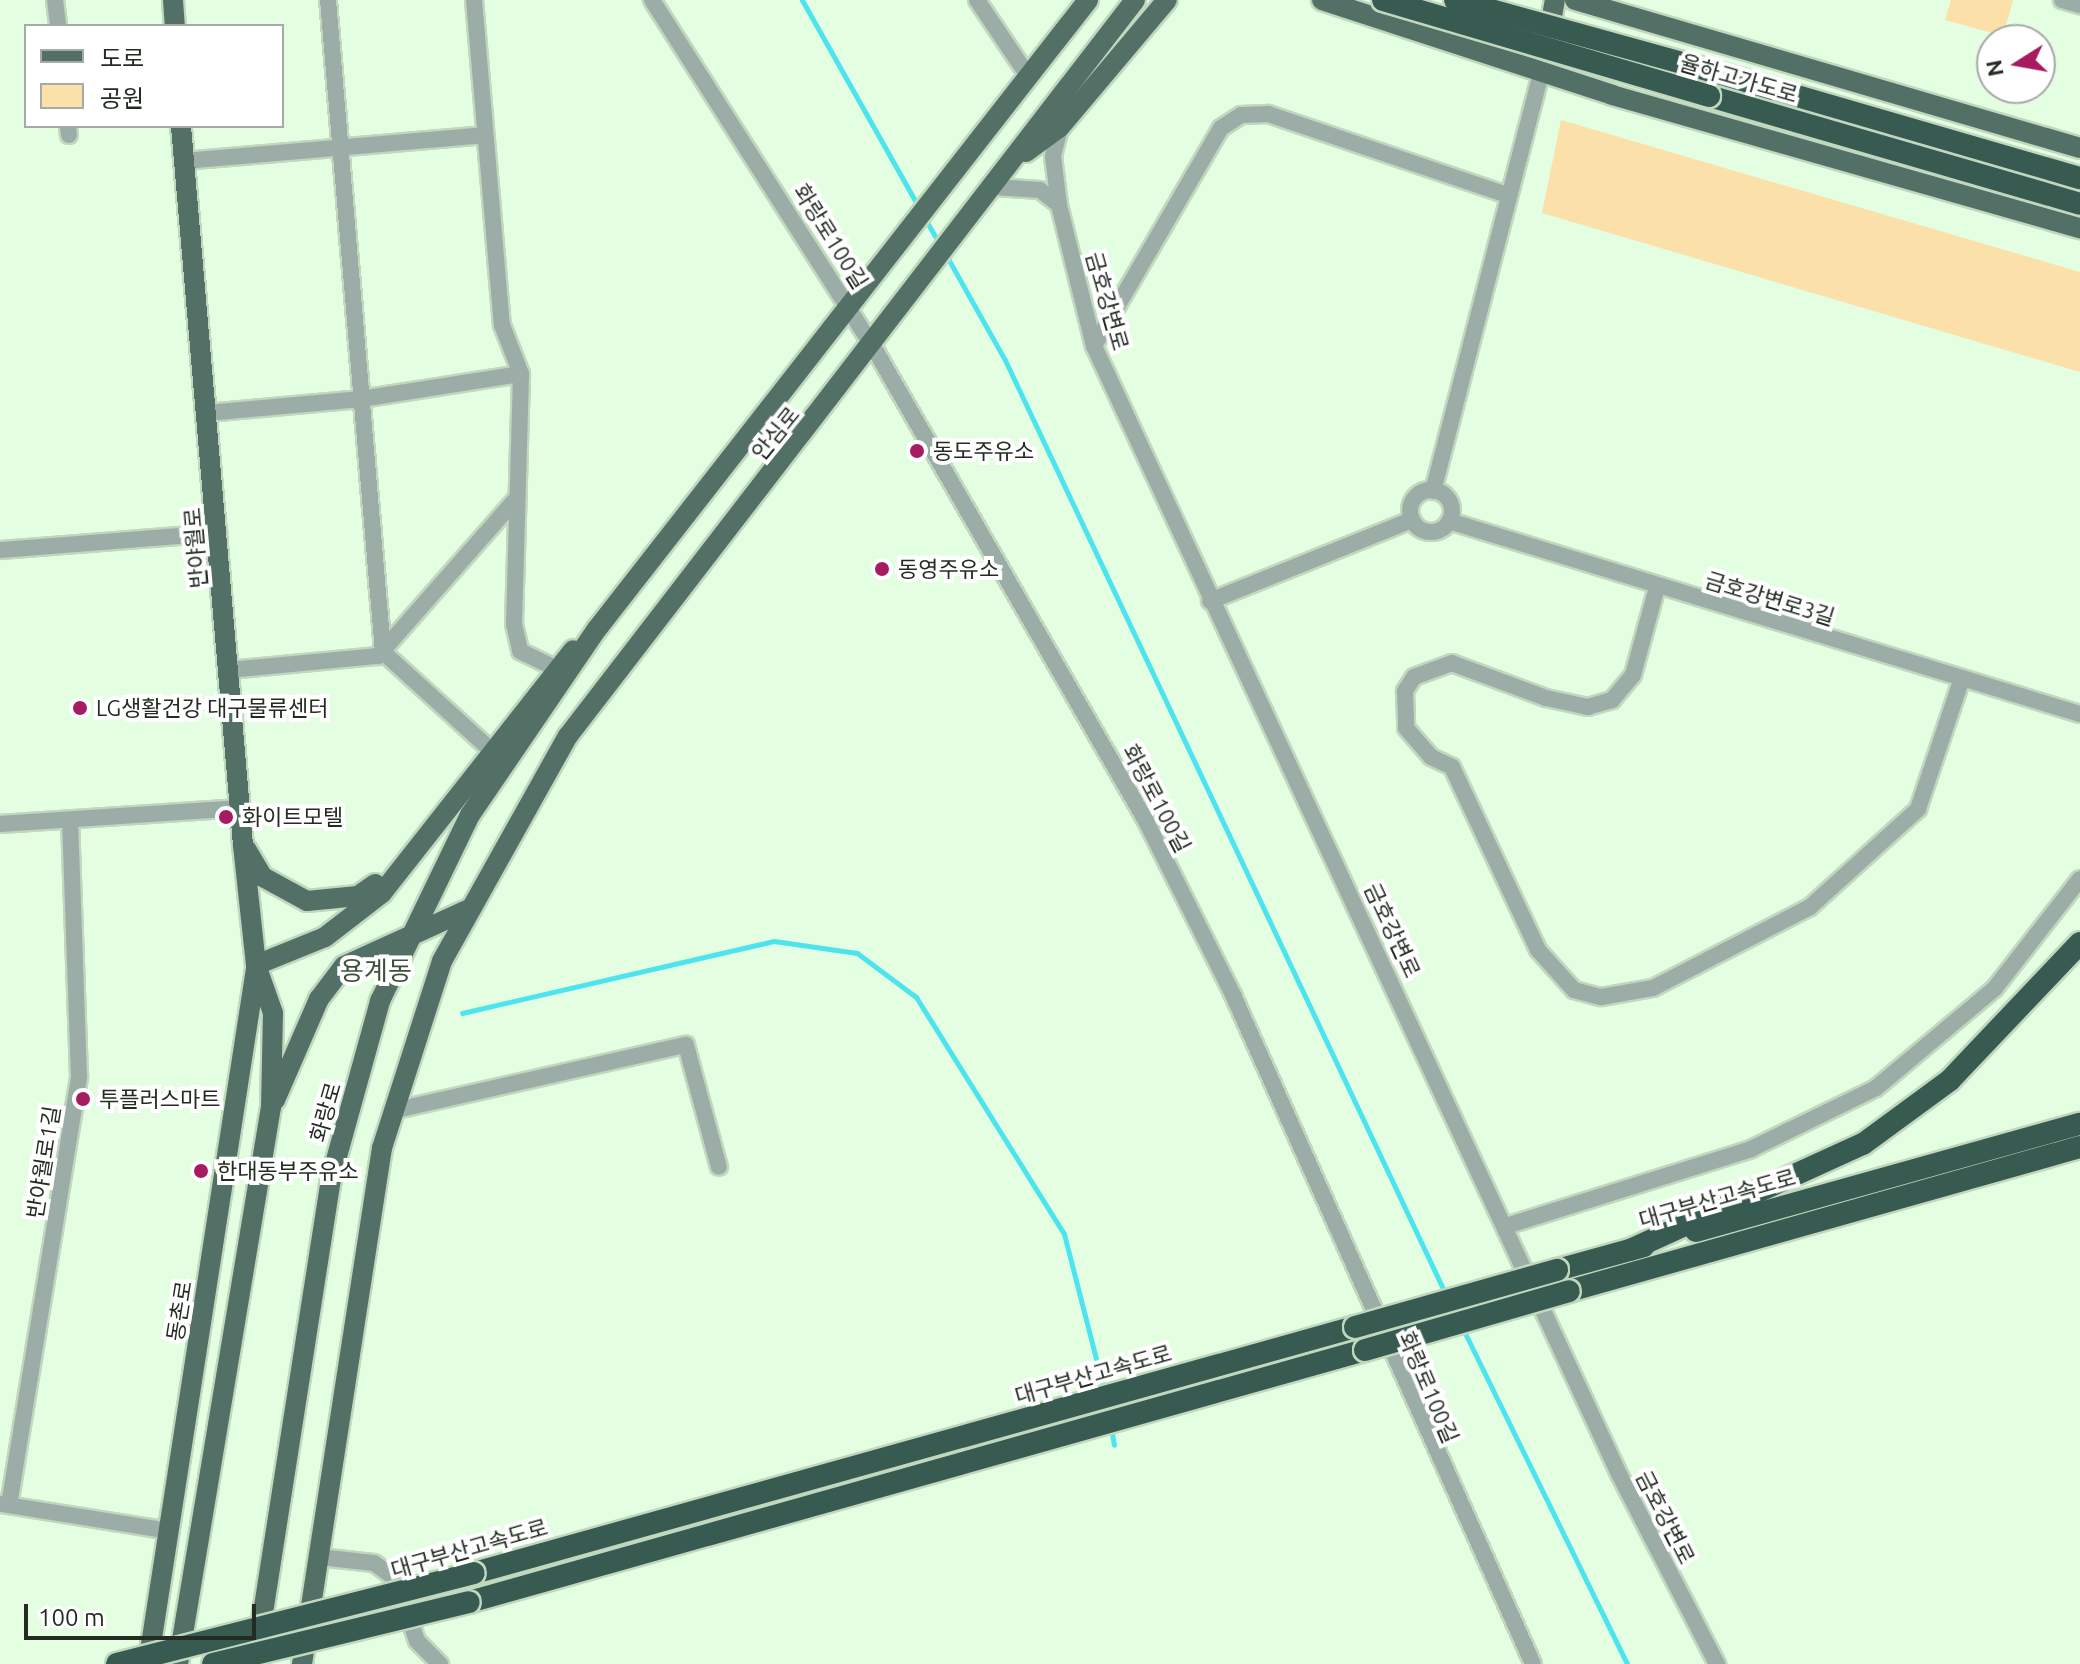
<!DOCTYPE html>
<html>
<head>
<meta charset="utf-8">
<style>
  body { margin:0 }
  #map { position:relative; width:2080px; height:1664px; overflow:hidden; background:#e4fee2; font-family:Ubuntu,"Noto Sans KR",sans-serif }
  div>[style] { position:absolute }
  .green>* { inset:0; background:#fbe0aa }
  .stream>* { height:5px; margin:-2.5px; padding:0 2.5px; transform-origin:2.5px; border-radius:2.5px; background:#4ee4ee }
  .roads { filter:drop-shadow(2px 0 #c1d8bf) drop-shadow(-2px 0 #c1d8bf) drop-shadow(0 2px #c1d8bf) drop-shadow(0 -2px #c1d8bf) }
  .minor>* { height:16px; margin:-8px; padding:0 8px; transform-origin:8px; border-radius:8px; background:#9cada7 }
  .minor>.ring { margin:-8px; padding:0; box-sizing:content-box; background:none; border:16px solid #9cada7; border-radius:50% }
  .major>* { height:20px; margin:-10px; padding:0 10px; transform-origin:10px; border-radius:10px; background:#527066 }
  .highway>* { height:22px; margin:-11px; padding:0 11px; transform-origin:11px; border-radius:11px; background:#375b50 }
  .bridges { filter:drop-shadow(2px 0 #c1d8bf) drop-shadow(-2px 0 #c1d8bf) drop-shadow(0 2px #c1d8bf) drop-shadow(0 -2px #c1d8bf) }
  .highway-bridge>* { height:22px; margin:-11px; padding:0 11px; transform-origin:11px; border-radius:11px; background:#375b50 }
  .dots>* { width:22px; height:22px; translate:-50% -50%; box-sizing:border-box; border:4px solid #fff; border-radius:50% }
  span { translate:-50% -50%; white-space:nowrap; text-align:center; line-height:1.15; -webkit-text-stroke:8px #fff; paint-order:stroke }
  .street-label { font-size:22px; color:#232c22 }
  .poi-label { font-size:22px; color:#232c22 }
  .left { translate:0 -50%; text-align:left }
  .quarter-label { font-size:26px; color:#3c513b }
  .legend { position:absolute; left:24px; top:24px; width:260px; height:104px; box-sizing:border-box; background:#fff; border:2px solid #a7aba7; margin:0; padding:10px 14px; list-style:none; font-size:24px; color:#232c22 }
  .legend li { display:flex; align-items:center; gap:16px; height:40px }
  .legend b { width:40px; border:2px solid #a7aba7 }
  .north { position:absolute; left:1976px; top:24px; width:80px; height:80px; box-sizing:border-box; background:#fff; border:2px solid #a7aba7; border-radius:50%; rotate:259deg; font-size:22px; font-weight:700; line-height:32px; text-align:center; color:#232c22 }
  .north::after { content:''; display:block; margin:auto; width:28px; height:36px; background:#a71c61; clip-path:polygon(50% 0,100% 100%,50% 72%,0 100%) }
  .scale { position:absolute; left:24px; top:1604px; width:232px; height:36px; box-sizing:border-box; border:4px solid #232c22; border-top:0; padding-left:10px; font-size:24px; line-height:28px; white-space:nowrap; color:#232c22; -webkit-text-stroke:6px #fff; paint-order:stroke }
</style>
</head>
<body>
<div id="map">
  <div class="green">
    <div style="clip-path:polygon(1951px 0,2013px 0,2003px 36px,1945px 20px)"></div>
    <div style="clip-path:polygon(1561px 120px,2080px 272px,2080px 372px,1542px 213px)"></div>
  </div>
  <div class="stream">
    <div style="left:802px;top:0;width:239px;rotate:60.6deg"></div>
    <div style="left:924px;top:217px;width:30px;rotate:60deg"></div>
    <div style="left:946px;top:255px;width:120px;rotate:60.7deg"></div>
    <div style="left:1005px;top:360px;width:1034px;rotate:64.75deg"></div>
    <div style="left:462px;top:1013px;width:320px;rotate:-13deg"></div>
    <div style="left:774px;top:941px;width:84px;rotate:8.2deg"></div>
    <div style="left:857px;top:953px;width:74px;rotate:36.7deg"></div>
    <div style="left:916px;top:997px;width:279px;rotate:58deg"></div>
    <div style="left:1064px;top:1234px;width:161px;rotate:75.6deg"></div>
    <div style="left:1463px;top:1329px;width:373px;rotate:63.9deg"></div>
    <div style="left:1111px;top:1428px;width:17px;rotate:80deg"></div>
  </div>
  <div class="roads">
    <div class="minor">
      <div style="left:55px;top:0;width:26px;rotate:83deg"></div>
      <div style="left:328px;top:0;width:654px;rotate:85.18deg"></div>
      <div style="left:383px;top:652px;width:151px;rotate:42.3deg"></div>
      <div style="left:474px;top:0;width:326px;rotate:85.1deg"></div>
      <div style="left:502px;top:325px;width:53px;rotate:68.8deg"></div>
      <div style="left:521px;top:374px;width:250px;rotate:91.6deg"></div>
      <div style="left:514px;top:624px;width:28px;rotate:77deg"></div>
      <div style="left:520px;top:651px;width:37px;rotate:26deg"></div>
      <div style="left:652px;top:0;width:413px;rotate:57.5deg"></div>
      <div style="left:874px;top:348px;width:546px;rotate:60.1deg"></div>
      <div style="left:1146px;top:821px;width:195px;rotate:63.4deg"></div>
      <div style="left:1233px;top:995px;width:733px;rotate:65.85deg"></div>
      <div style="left:977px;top:0;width:92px;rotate:56.1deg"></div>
      <div style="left:2062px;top:0;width:19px;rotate:16deg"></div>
      <div style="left:68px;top:126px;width:9px;rotate:84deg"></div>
      <div style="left:183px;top:161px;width:302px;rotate:-4.9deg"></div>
      <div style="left:994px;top:187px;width:46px;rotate:3.7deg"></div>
      <div style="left:1040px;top:190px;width:24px;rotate:38deg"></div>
      <div style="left:1059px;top:205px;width:49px;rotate:-97deg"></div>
      <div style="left:1053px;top:156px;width:30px;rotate:-76deg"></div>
      <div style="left:1059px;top:205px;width:145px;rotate:76.1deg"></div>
      <div style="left:1094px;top:346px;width:1246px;rotate:65.04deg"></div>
      <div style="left:1620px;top:1476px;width:212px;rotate:62.7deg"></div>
      <div style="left:1094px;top:346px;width:252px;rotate:-59.8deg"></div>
      <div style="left:1221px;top:128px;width:24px;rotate:-33deg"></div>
      <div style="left:1241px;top:115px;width:27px;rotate:-2deg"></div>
      <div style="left:1268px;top:114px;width:250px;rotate:18.7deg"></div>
      <div style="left:207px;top:413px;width:155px;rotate:-5.2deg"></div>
      <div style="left:361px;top:399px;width:162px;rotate:-8.9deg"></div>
      <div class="ring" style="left:1410px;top:490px;width:26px;height:26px"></div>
      <div style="left:1433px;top:491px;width:433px;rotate:-75.5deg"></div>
      <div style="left:1449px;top:521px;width:660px;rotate:17.01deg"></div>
      <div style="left:0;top:550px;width:219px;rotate:-4.5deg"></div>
      <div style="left:1657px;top:587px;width:91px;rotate:105.3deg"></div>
      <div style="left:1633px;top:675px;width:33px;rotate:130deg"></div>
      <div style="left:1612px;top:700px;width:25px;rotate:164deg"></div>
      <div style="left:1588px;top:707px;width:43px;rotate:-167.9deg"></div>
      <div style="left:1546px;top:698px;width:100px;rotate:-159.6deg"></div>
      <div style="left:1452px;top:663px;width:40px;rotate:159.8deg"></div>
      <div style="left:1414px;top:677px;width:17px;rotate:123deg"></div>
      <div style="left:1405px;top:691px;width:37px;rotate:88deg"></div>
      <div style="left:1406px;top:728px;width:38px;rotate:49deg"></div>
      <div style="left:1431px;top:757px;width:23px;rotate:25deg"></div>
      <div style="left:1452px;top:767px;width:202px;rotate:64.8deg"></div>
      <div style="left:1538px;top:950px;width:54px;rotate:48deg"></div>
      <div style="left:1574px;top:990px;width:28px;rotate:15deg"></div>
      <div style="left:1601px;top:997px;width:53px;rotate:-9.8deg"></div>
      <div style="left:1653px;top:988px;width:177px;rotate:-27.3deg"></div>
      <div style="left:1810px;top:907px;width:146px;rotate:-42.2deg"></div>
      <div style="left:1918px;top:809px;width:138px;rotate:-71.4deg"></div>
      <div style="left:1210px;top:601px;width:218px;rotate:-21.9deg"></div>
      <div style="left:229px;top:670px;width:150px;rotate:-5.4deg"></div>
      <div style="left:378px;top:656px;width:206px;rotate:-48.7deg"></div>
      <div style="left:0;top:824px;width:241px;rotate:-3.8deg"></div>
      <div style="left:392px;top:1111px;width:301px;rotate:-12.7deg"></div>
      <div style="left:686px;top:1045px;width:126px;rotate:74.9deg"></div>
      <div style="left:1506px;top:1226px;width:257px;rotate:-17.4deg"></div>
      <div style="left:1751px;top:1149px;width:139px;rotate:-26deg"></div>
      <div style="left:1876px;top:1088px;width:155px;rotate:-40deg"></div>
      <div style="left:1995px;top:988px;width:138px;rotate:-52.1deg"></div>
      <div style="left:1px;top:1504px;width:170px;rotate:9.1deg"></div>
      <div style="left:9px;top:1505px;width:434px;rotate:-80.7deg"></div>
      <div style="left:79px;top:1077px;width:254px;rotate:-92deg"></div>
      <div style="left:319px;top:1557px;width:55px;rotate:6.2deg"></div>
      <div style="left:374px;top:1563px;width:27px;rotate:36deg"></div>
      <div style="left:396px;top:1579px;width:65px;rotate:71.3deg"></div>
      <div style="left:417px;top:1641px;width:33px;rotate:45deg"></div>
    </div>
    <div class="major">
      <div style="left:173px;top:0;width:26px;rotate:86deg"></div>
      <div style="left:1322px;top:0;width:305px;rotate:18.1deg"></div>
      <div style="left:1612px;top:95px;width:487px;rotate:15.9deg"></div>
      <div style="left:1575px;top:0;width:526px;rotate:16.33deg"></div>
      <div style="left:1548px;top:39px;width:40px;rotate:-80deg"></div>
      <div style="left:1026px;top:152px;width:42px;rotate:-36.3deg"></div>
      <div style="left:1060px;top:127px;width:166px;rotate:-49.9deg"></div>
      <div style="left:246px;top:849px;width:33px;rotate:59deg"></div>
      <div style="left:263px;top:877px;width:50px;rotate:28.6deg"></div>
      <div style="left:307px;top:901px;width:51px;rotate:-5.6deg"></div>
      <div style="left:358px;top:896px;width:21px;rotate:-35deg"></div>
      <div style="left:256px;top:965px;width:74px;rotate:-22.1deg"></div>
      <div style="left:325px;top:937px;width:72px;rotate:-37.7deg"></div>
      <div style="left:382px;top:893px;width:309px;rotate:-51.8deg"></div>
      <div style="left:275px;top:1100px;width:110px;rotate:-66.5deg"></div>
      <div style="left:319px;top:999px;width:41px;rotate:-52.9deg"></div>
      <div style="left:344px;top:966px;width:140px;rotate:-24.5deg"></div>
      <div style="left:148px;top:1664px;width:703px;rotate:-81.17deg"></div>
      <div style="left:178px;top:1664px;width:565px;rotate:-80.52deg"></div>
      <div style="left:271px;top:1107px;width:94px;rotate:-88.8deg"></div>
      <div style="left:273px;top:1013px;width:51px;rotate:-109.5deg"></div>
      <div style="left:256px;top:965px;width:121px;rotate:-96.2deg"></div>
      <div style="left:243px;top:845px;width:722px;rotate:-94.93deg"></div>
      <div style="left:255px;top:1664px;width:492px;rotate:-81.1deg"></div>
      <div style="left:331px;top:1178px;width:184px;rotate:-74.5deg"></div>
      <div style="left:380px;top:1001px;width:207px;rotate:-64.2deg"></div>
      <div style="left:470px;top:815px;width:225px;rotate:-55.7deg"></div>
      <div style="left:597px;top:629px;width:798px;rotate:-52.02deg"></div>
      <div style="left:302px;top:1664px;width:522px;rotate:-81.19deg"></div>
      <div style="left:382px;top:1148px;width:196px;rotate:-72.2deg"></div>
      <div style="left:442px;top:961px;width:258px;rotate:-60.8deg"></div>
      <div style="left:568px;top:736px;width:929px;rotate:-52.39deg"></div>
    </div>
    <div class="highway">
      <div style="left:1711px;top:71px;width:384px;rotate:16.2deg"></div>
      <div style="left:1709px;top:96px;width:386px;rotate:16.2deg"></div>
      <div style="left:1696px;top:1231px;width:399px;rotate:-15.6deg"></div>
      <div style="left:1630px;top:1250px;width:256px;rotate:-24.5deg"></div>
      <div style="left:1863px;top:1144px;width:108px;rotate:-36.3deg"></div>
      <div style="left:1950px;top:1080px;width:189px;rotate:-46.5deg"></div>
      <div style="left:1557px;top:1270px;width:90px;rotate:-15.4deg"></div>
      <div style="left:1569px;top:1291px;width:531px;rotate:-15.74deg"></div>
      <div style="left:474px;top:1573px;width:915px;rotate:-15.6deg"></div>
      <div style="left:469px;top:1602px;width:931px;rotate:-15.71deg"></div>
    </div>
  </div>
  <div class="bridges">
    <div class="highway-bridge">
      <div style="left:1383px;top:0;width:340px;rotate:16.4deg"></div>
      <div style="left:1455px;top:0;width:266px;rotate:15.5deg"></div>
      <div style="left:1355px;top:1327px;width:210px;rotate:-15.8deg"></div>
      <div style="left:1365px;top:1350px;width:212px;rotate:-16.1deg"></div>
      <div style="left:117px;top:1664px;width:368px;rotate:-14.3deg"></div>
      <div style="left:213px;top:1664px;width:263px;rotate:-13.6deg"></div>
    </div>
  </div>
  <div class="dots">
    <div style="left:917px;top:451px;background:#a71c61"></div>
    <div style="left:882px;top:569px;background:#a71c61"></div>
    <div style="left:80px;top:708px;background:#a71c61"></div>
    <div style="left:226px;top:817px;background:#a71c61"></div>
    <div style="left:83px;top:1099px;background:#a71c61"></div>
    <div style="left:201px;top:1171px;background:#a71c61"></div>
  </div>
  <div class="street-label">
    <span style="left:1739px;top:78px;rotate:16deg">율하고가도로</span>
    <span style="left:831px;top:236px;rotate:58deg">화랑로100길</span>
    <span style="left:1108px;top:301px;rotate:74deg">금호강변로</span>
    <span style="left:775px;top:433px;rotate:-51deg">안심로</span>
    <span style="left:195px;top:548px;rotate:-95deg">반야월로</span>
    <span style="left:1770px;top:598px;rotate:17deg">금호강변로3길</span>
    <span style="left:1157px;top:798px;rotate:62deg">화랑로100길</span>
    <span style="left:1393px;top:930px;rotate:65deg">금호강변로</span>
    <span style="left:325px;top:1112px;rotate:-74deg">화랑로</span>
    <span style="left:43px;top:1162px;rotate:-81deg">반야월로1길</span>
    <span style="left:1717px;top:1198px;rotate:-16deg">대구부산고속도로</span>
    <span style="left:179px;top:1311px;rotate:-81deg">동촌로</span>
    <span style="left:1093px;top:1374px;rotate:-16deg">대구부산고속도로</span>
    <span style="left:1429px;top:1387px;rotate:67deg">화랑로100길</span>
    <span style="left:1666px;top:1517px;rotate:63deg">금호강변로</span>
    <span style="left:469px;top:1548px;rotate:-16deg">대구부산고속도로</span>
  </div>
  <div class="poi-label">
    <span class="left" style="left:933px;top:451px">동도주유소</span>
    <span class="left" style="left:898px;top:569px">동영주유소</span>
    <span class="left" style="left:96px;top:708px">LG생활건강 대구물류센터</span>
    <span class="left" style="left:242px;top:817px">화이트모텔</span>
    <span class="left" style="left:99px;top:1099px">투플러스마트</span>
    <span class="left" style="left:217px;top:1171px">한대동부주유소</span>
  </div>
  <div class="quarter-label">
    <span style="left:376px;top:971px">용계동</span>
  </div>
  <ul class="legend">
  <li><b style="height:10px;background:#527066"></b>도로</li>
  <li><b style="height:22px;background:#fbe0aa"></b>공원</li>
  </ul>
  <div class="north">N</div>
  <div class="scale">100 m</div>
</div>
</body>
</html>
